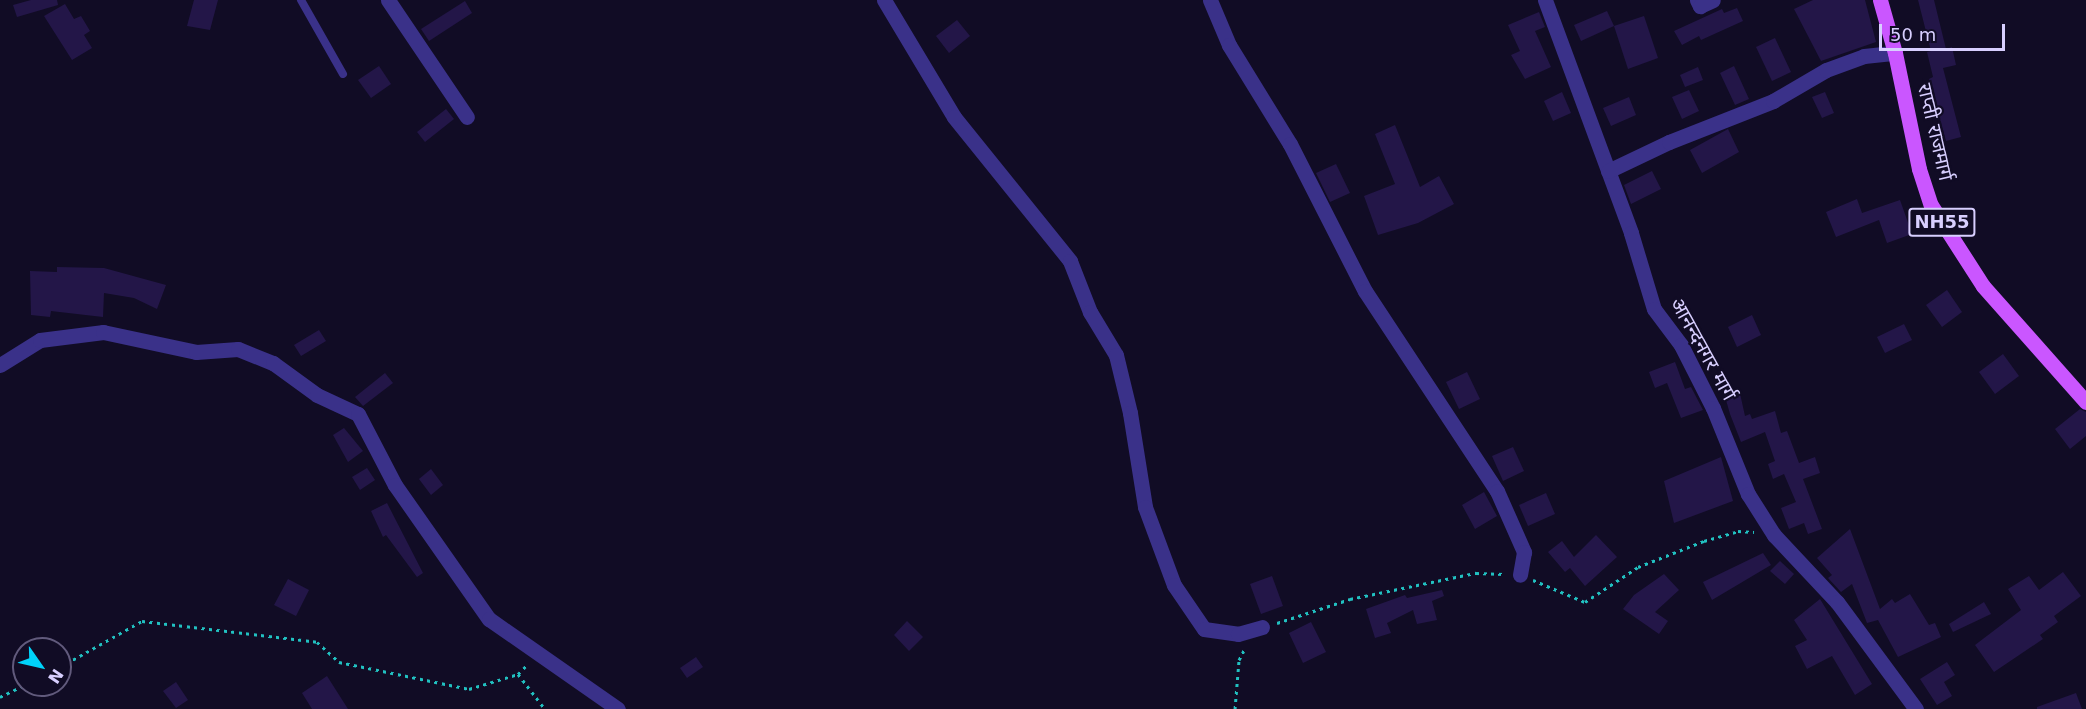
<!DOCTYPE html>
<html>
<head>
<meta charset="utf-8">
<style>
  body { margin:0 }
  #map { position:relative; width:2086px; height:709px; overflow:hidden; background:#110c25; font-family:"DejaVu Sans","Noto Sans Devanagari",sans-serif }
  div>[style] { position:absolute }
  .building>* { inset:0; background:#231648 }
  .path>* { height:3px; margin-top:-1.5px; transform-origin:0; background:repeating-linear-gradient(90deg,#21c1c1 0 3px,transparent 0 7.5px) }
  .lane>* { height:8px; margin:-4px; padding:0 4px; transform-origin:4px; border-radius:4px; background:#3a3189 }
  .street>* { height:15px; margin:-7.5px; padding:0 7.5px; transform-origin:7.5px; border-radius:7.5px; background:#3a3189 }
  .primary>* { height:15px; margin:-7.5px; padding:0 7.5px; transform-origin:7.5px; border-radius:7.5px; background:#ca56ff }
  span { translate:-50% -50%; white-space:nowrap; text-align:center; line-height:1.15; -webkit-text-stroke:4.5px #110c25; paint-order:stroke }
  .shield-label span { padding:2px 4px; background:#110c25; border:2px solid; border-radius:4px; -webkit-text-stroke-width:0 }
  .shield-label { font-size:18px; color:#d8cfff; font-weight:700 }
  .street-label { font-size:20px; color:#d8cfff }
  .north { position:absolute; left:12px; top:637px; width:60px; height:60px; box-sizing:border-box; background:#110c25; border:2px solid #615a7c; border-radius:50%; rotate:124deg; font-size:16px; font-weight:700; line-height:24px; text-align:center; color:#d8cfff }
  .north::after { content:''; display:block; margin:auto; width:21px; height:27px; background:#00d3fa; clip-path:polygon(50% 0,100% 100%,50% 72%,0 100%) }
  .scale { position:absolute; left:1879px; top:24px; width:126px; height:27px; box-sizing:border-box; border:3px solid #d8cfff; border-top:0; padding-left:8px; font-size:18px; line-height:21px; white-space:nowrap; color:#d8cfff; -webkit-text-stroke:4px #110c25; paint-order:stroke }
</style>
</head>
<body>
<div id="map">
  <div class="building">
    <div style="clip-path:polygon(31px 0,57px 0,58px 5px,17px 17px,13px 5px)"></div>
    <div style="clip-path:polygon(194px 0,218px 0,210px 30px,187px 26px)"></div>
    <div style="clip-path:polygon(1813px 0,1865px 0,1876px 42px,1821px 61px,1794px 9px)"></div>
    <div style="clip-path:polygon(1918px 0,1934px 0,1946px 49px,1952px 47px,1956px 65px,1943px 68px,1961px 137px,1946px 141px,1929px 79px,1933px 77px,1927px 52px,1931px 51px)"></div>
    <div style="clip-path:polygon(465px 1px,472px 13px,429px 41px,421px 29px)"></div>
    <div style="clip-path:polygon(65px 4px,74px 19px,81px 16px,90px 31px,84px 35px,92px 48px,72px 60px,44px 16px)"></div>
    <div style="clip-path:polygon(1737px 8px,1743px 21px,1701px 40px,1699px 36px,1682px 45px,1674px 31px,1722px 9px,1724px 13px)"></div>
    <div style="clip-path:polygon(1607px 11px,1614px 26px,1581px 41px,1574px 25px)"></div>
    <div style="clip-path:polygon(1539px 12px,1545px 27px,1535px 31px,1551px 67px,1525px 79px,1511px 55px,1520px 51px,1508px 25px)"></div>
    <div style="clip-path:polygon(1644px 16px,1658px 58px,1628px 69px,1614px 26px)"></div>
    <div style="clip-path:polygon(957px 20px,970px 36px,949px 53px,936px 36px)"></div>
    <div style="clip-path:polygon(1775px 38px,1791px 72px,1772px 81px,1756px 47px)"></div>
    <div style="clip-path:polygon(379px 66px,391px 84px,371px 98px,358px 80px)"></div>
    <div style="clip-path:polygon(1734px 66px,1749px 99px,1735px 105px,1720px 73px)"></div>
    <div style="clip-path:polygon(1698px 67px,1703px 80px,1685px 87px,1680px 75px)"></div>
    <div style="clip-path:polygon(1689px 90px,1699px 111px,1682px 119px,1672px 97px)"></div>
    <div style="clip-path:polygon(1562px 92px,1571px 113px,1553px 121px,1544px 101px)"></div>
    <div style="clip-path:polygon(1825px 92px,1834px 113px,1822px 118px,1812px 97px)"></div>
    <div style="clip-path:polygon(1629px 97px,1636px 115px,1611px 126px,1603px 108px)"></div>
    <div style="clip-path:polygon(446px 109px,454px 119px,425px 142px,417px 132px)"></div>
    <div style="clip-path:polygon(1395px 125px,1420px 187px,1439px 176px,1454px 204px,1418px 223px,1378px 235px,1364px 196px,1395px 184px,1375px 134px)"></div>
    <div style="clip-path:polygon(1728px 129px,1739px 152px,1702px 173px,1690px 150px)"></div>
    <div style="clip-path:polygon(1336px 164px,1350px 193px,1330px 202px,1316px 173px)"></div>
    <div style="clip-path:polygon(1652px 171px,1661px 189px,1631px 204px,1624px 185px)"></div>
    <div style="clip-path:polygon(1857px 199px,1862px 213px,1900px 200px,1912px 234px,1887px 243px,1879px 220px,1836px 237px,1826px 212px)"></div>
    <div style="clip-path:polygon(57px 267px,104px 268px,166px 285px,157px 309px,134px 298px,104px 293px,103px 317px,51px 311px,50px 317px,31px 315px,30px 271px,57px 272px)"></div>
    <div style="clip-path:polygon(1947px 290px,1962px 312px,1942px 327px,1926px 305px)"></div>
    <div style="clip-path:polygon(1752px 315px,1761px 335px,1737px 347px,1728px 327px)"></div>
    <div style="clip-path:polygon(1904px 324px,1912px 340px,1885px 353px,1877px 337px)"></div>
    <div style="clip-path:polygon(319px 330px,326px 341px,301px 356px,294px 345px)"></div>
    <div style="clip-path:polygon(2003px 354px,2019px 376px,1995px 394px,1979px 372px)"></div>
    <div style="clip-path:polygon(1675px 362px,1685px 389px,1691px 387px,1703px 410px,1681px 418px,1667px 383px,1655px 388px,1649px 372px)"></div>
    <div style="clip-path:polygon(1467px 372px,1480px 399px,1459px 409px,1446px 382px)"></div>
    <div style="clip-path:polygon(385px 373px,393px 383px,363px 406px,355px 397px)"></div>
    <div style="clip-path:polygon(1739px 389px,1745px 416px,1750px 414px,1752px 419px,1775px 411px,1781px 433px,1787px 431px,1799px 463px,1815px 457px,1820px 473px,1803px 479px,1822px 529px,1808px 534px,1804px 523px,1789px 529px,1781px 508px,1796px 502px,1784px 474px,1773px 479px,1768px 464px,1775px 461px,1765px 432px,1741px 442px,1730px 414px,1724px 393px)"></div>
    <div style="clip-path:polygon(2080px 409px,2086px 412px,2086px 436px,2070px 449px,2055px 429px)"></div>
    <div style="clip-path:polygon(344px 428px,363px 451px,348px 462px,333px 435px)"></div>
    <div style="clip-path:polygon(1513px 447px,1524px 471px,1503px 481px,1492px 456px)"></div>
    <div style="clip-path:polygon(1721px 457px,1733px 501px,1674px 523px,1664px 481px)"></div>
    <div style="clip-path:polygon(367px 468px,375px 480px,360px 490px,352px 477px)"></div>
    <div style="clip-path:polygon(431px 469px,443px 485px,431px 495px,419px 479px)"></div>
    <div style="clip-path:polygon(1484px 492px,1497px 516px,1475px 529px,1462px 505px)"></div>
    <div style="clip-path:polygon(1546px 493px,1555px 514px,1528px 526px,1519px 505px)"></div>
    <div style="clip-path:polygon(387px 503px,423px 573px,417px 577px,386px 535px,383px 537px,371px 511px)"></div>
    <div style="clip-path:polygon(1850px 529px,1880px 609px,1892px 599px,1895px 603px,1910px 594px,1929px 625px,1935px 623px,1941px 637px,1898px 657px,1878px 620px,1867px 623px,1852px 584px,1841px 592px,1828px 578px,1832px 575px,1817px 558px)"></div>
    <div style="clip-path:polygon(1596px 535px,1617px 557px,1585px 586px,1570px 568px,1565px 572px,1548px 552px,1562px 541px,1574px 557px)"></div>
    <div style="clip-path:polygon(1763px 553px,1771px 565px,1712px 600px,1703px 582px)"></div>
    <div style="clip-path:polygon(1780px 561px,1794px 574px,1785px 584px,1770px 571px)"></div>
    <div style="clip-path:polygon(2063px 572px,2081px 596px,2054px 616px,2058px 622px,2040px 635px,2043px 639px,1994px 672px,1975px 645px,2021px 610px,2008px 589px,2029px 576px,2039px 590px)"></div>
    <div style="clip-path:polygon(1664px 574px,1679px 590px,1655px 612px,1668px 621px,1659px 634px,1623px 609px,1634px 595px)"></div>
    <div style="clip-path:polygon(1272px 576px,1283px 606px,1261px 614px,1250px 584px)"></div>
    <div style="clip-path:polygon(288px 579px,309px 590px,296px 616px,274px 605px)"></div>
    <div style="clip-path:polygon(1442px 590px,1444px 596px,1432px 601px,1437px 620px,1417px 624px,1413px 610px,1387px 623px,1391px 633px,1375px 638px,1366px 609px,1405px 595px,1407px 598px)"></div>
    <div style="clip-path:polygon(1820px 599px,1872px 684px,1855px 695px,1832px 656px,1807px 669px,1795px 646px,1807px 640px,1794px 620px)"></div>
    <div style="clip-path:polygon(1984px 602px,1991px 614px,1953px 632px,1949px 624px)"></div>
    <div style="clip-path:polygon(907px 621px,923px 637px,909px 651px,894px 635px)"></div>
    <div style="clip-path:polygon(1311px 622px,1326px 652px,1303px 663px,1289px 633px)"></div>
    <div style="clip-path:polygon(696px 657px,703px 667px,687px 678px,680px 668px)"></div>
    <div style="clip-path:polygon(1947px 662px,1955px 675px,1944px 682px,1952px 696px,1937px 705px,1920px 679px)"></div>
    <div style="clip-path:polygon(327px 676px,348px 709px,312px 709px,302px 693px)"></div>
    <div style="clip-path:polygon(176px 682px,188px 700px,176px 708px,163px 691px)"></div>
    <div style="clip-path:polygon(2076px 693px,2082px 709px,2037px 709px,2037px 707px)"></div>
  </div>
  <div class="path">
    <div style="left:1533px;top:580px;width:56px;rotate:22.9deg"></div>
    <div style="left:1585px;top:602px;width:64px;rotate:-33.4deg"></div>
    <div style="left:1638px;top:567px;width:71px;rotate:-21.5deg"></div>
    <div style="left:1704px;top:541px;width:35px;rotate:-16deg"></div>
    <div style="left:1738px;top:531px;width:16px;rotate:4deg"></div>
    <div style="left:1277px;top:623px;width:77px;rotate:-18.2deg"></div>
    <div style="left:1350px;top:599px;width:129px;rotate:-11.7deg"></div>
    <div style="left:1476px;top:573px;width:28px;rotate:2deg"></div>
    <div style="left:60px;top:667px;width:94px;rotate:-29.3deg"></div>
    <div style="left:142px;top:621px;width:176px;rotate:6.8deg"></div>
    <div style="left:317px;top:642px;width:30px;rotate:42deg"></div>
    <div style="left:339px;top:662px;width:133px;rotate:11.7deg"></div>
    <div style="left:469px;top:689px;width:51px;rotate:-17deg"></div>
    <div style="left:518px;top:674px;width:13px;rotate:-45deg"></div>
    <div style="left:518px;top:674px;width:44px;rotate:52.4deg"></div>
    <div style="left:0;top:697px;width:28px;rotate:-26deg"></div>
    <div style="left:1235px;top:709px;width:49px;rotate:-85.3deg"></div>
    <div style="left:1239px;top:660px;width:13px;rotate:-63deg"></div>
  </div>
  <div class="lane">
    <div style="left:301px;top:0;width:85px;rotate:60.4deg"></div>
  </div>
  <div class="street">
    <div style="left:388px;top:0;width:141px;rotate:56deg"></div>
    <div style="left:884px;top:0;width:136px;rotate:59.1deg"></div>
    <div style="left:954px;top:117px;width:185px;rotate:51.1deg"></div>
    <div style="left:1070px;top:261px;width:55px;rotate:68.6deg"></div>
    <div style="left:1090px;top:312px;width:50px;rotate:58.8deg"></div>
    <div style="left:1116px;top:355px;width:60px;rotate:76.4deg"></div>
    <div style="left:1130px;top:413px;width:95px;rotate:80.9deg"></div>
    <div style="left:1145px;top:507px;width:83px;rotate:69.6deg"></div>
    <div style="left:1174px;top:585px;width:53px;rotate:55.7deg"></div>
    <div style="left:1204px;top:629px;width:34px;rotate:8deg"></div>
    <div style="left:1238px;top:634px;width:25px;rotate:-16deg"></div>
    <div style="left:1210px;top:0;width:49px;rotate:67.1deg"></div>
    <div style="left:1229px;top:45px;width:116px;rotate:58.4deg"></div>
    <div style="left:1290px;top:144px;width:165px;rotate:63deg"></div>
    <div style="left:1365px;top:291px;width:240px;rotate:56.6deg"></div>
    <div style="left:1497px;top:491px;width:67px;rotate:66.1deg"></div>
    <div style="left:1524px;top:552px;width:23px;rotate:100deg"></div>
    <div style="left:1545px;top:0;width:248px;rotate:69.7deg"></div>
    <div style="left:1631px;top:233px;width:79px;rotate:73.2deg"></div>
    <div style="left:1654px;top:309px;width:45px;rotate:53.1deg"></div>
    <div style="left:1681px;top:345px;width:71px;rotate:63.1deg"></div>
    <div style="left:1713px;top:408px;width:93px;rotate:67.9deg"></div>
    <div style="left:1748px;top:494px;width:49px;rotate:57.6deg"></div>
    <div style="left:1774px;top:535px;width:92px;rotate:46.8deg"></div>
    <div style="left:1837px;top:602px;width:133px;rotate:53.6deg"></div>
    <div style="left:1697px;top:0;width:7px;rotate:63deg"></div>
    <div style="left:1700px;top:6px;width:14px;rotate:-25deg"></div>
    <div style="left:1608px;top:171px;width:68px;rotate:-25.4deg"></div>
    <div style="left:1669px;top:142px;width:112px;rotate:-21.5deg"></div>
    <div style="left:1773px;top:101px;width:61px;rotate:-30.3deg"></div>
    <div style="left:1826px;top:70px;width:40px;rotate:-20.2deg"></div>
    <div style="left:1864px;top:56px;width:31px;rotate:-6deg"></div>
    <div style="left:0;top:365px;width:47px;rotate:-32deg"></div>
    <div style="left:40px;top:340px;width:64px;rotate:-7.2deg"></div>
    <div style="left:103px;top:332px;width:95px;rotate:12.1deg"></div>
    <div style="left:196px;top:352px;width:42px;rotate:-4.1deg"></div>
    <div style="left:238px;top:349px;width:38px;rotate:22deg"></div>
    <div style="left:273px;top:363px;width:54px;rotate:36deg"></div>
    <div style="left:317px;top:395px;width:45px;rotate:24.9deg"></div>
    <div style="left:358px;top:414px;width:80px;rotate:62.5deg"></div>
    <div style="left:395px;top:485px;width:164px;rotate:55deg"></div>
    <div style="left:489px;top:619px;width:157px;rotate:34.9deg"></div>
  </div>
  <div class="primary">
    <div style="left:1880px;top:0;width:55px;rotate:74.2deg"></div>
    <div style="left:1895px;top:53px;width:118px;rotate:78.3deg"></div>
    <div style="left:1919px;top:169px;width:38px;rotate:72deg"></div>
    <div style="left:1931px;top:205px;width:96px;rotate:57.3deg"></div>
    <div style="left:1983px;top:286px;width:155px;rotate:48.4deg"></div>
  </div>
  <div class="shield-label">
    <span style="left:1942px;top:222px">NH55</span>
  </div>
  <div class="street-label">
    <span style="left:1935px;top:132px;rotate:77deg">राप्ती राजमार्ग</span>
    <span style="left:1703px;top:349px;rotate:61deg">आनन्दनगर मार्ग</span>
  </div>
  <div class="north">N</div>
  <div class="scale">50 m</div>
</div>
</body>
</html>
